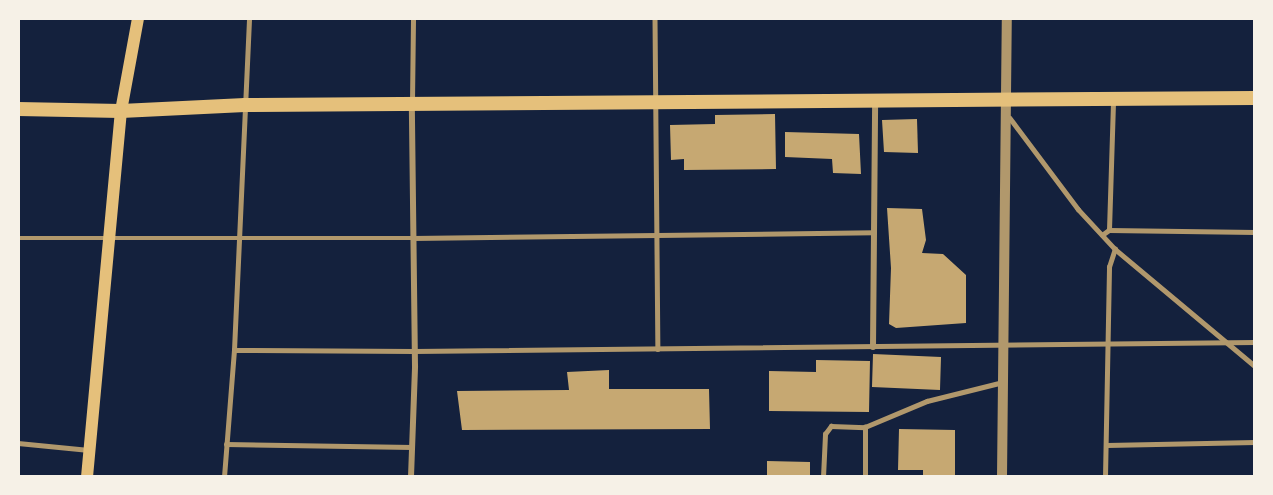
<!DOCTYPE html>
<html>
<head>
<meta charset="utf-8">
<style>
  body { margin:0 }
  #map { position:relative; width:1273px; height:495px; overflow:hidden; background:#14213d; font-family:"Zilla Slab",serif }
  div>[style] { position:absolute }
  .building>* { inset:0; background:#c6a872 }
  .service>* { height:4.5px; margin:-2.25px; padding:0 2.25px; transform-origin:2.25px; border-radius:2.25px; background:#b1986c }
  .minor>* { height:6px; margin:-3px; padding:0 3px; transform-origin:3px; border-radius:3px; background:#b1986c }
  .tertiary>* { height:10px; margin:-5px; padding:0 5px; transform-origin:5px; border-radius:5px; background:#b1986c }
  .secondary>* { height:12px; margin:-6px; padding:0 6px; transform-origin:6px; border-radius:6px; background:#e5c07b }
  .primary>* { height:14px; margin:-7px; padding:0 7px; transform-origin:7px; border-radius:7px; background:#e5c07b }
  span { translate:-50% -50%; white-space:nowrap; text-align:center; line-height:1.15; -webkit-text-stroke:6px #f6f1e7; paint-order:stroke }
  .frame { position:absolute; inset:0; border:20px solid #f6f1e7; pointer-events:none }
</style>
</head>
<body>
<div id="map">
  <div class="building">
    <div style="clip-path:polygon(775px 114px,776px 169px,684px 170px,684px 159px,671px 160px,670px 125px,715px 124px,715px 115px)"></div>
    <div style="clip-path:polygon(917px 119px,918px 153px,884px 152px,882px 120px)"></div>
    <div style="clip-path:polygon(785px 132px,859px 134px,861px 174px,833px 173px,832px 159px,785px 157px)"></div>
    <div style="clip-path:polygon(887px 208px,922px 209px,926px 240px,922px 253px,943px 254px,966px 275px,966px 323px,896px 328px,889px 324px,891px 268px)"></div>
    <div style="clip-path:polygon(873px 354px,941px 357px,940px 390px,872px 387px)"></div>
    <div style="clip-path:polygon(816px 360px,870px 361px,869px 412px,769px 411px,769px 371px,816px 372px)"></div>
    <div style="clip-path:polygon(609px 370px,609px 389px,709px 389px,710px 429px,462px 430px,457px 391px,569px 390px,567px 372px)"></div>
    <div style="clip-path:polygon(899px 429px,955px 430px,955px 477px,923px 477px,923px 470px,898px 470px)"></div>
    <div style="clip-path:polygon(767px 461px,810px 462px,810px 477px,767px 477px)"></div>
  </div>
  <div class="service">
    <div style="left:655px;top:18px;width:331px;rotate:89.5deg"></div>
    <div style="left:412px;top:102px;width:84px;rotate:-89.3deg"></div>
    <div style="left:1010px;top:118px;width:114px;rotate:53.2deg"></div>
    <div style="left:1078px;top:209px;width:54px;rotate:47.2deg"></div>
    <div style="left:1115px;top:249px;width:182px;rotate:39.9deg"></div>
    <div style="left:1109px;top:230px;width:128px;rotate:-88.2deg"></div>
    <div style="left:1102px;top:235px;width:9px;rotate:-36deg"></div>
    <div style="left:1109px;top:230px;width:146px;rotate:0.8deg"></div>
    <div style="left:18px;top:238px;width:395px"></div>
    <div style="left:413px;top:238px;width:461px;rotate:-0.7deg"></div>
    <div style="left:234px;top:350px;width:180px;rotate:0.3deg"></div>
    <div style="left:414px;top:351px;width:841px;rotate:-0.61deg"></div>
    <div style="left:18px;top:443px;width:71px;rotate:5.6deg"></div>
    <div style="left:226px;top:444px;width:186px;rotate:0.9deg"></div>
    <div style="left:1107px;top:445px;width:148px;rotate:-1.2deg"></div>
    <div style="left:224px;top:477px;width:127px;rotate:-85.5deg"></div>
    <div style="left:234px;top:350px;width:332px;rotate:-87.4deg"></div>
    <div style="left:823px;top:477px;width:43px;rotate:-87.3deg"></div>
    <div style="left:825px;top:434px;width:10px;rotate:-53deg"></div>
    <div style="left:831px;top:426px;width:34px;rotate:2deg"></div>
    <div style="left:865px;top:427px;width:67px;rotate:-22.8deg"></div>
    <div style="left:927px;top:401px;width:78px;rotate:-14deg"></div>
    <div style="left:865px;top:477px;width:50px;rotate:-90deg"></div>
    <div style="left:1105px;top:477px;width:210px;rotate:-88.9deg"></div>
    <div style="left:1109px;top:267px;width:19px;rotate:-72deg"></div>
  </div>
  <div class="minor">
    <div style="left:873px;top:347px;width:245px;rotate:-89.5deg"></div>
    <div style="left:411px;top:477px;width:111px;rotate:-87.9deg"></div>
    <div style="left:415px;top:366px;width:261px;rotate:-90.7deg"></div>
  </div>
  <div class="tertiary">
    <div style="left:1002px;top:477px;width:459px;rotate:-89.4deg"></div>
  </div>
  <div class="secondary">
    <div style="left:87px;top:477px;width:368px;rotate:-84.7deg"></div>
    <div style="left:121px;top:111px;width:95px;rotate:-79.6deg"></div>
  </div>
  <div class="primary">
    <div style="left:18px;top:109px;width:103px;rotate:1.1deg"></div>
    <div style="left:121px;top:111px;width:124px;rotate:-2.8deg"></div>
    <div style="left:245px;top:105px;width:1010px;rotate:-0.4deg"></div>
  </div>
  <div class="frame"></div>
</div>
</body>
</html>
